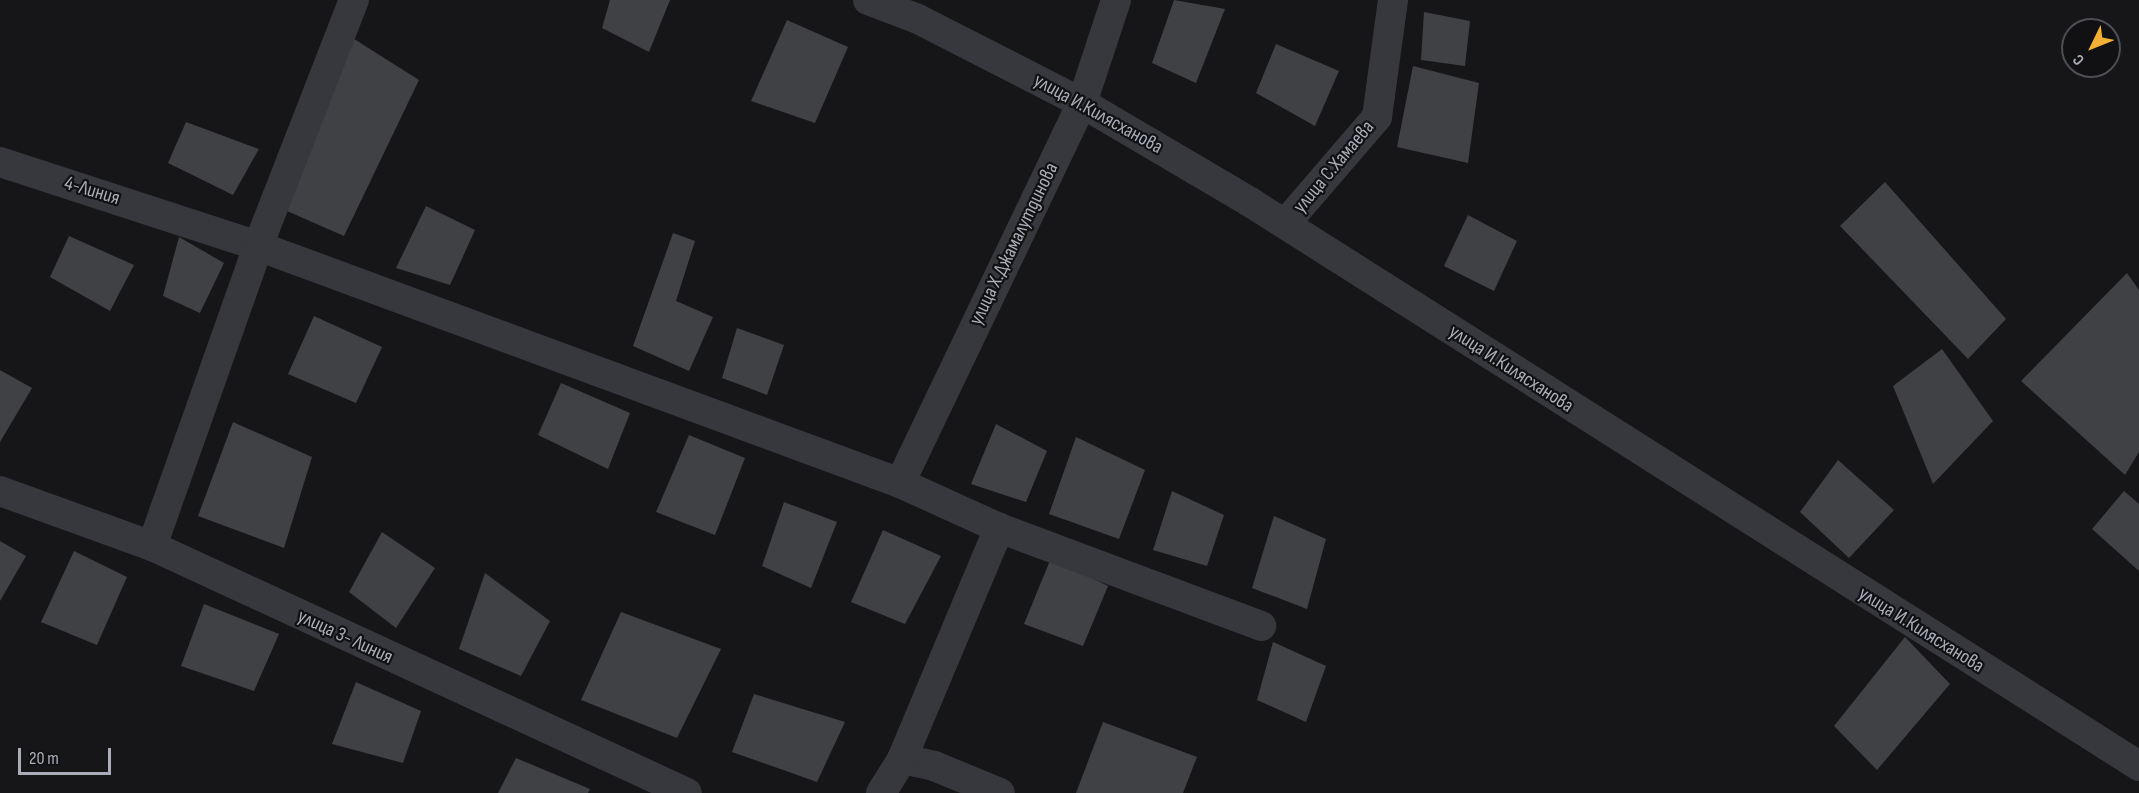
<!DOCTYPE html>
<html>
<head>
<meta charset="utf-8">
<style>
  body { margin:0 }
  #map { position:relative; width:2139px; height:793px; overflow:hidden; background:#161618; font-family:"Sofia Sans Condensed",sans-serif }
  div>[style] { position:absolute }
  .building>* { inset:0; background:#404145 }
  .street>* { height:30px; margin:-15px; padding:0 15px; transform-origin:15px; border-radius:15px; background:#37383d }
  span { translate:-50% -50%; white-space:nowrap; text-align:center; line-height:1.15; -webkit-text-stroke:4.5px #111113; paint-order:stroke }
  .street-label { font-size:20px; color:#a8adb8 }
  .north { position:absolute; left:2061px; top:18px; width:60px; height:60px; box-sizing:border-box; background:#111113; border:2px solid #4d4f55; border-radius:50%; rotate:227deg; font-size:16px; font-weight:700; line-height:24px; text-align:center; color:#a8adb8 }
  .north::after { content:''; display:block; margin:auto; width:21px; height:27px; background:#f2b134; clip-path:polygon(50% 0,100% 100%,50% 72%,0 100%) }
  .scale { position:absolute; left:18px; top:748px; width:93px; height:27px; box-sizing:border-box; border:3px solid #a8adb8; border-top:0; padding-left:8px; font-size:18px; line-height:21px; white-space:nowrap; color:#a8adb8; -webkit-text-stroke:4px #111113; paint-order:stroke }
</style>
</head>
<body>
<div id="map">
  <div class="building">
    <div style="clip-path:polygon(610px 0,670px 0,649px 52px,602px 28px)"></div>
    <div style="clip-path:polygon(1174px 0,1225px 9px,1196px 83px,1152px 63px)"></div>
    <div style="clip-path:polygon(1424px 12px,1470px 21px,1465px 66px,1421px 60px)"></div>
    <div style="clip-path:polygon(787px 20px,848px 47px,815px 123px,751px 101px)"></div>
    <div style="clip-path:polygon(351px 37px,419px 80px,344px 236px,287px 211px)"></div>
    <div style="clip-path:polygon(1276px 44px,1339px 71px,1315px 126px,1256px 93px)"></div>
    <div style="clip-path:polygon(1413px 66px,1479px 83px,1468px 163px,1397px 147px)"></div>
    <div style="clip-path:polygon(186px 122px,259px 149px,233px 195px,168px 163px)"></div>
    <div style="clip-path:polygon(1885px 182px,2006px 319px,1968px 359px,1840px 226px)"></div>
    <div style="clip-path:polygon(426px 206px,475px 230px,450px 285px,396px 268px)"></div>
    <div style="clip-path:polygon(1468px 215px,1517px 241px,1494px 291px,1444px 266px)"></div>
    <div style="clip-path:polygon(673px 233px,695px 241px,676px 301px,713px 317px,689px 371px,633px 346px)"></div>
    <div style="clip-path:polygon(69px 236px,134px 265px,110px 311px,50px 277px)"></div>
    <div style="clip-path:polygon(179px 237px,224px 263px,200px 313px,163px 296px)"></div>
    <div style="clip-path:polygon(2127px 273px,2139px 290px,2139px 452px,2125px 475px,2021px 381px)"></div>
    <div style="clip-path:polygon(314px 316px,382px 347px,356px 403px,288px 374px)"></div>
    <div style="clip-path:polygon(737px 328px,784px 345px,767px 395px,722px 378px)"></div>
    <div style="clip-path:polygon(1942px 349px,1993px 421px,1933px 484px,1893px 386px)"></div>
    <div style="clip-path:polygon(0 370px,32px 388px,0 442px)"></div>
    <div style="clip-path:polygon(561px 383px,630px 413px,608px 469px,538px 435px)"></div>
    <div style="clip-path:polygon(233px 422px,312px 457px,284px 548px,198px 516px)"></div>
    <div style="clip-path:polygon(996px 424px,1047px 451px,1026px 502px,971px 484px)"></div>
    <div style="clip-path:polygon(689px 435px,745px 458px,715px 535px,656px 512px)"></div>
    <div style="clip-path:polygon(1076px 437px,1145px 470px,1119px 539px,1049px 514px)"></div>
    <div style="clip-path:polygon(1838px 460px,1894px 510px,1849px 558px,1800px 512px)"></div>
    <div style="clip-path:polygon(1172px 491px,1224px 515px,1207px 566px,1153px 550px)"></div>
    <div style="clip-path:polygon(2124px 491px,2139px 504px,2139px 571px,2092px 529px)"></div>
    <div style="clip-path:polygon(784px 502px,837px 522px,811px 588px,762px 566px)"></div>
    <div style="clip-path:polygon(1274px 516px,1326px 539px,1307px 609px,1252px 588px)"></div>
    <div style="clip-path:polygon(883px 530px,941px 556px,905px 624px,851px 602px)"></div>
    <div style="clip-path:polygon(382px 532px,435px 568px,396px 628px,349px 592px)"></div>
    <div style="clip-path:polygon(0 541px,26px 556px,0 601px)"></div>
    <div style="clip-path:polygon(74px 551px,127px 577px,97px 645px,41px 622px)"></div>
    <div style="clip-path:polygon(1051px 558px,1108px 586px,1083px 646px,1024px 624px)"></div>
    <div style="clip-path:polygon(485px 573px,550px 621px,521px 676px,459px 649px)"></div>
    <div style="clip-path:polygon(204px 604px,279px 634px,254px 691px,181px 666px)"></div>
    <div style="clip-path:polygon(621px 612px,721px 649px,677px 738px,581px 700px)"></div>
    <div style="clip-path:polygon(1905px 637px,1950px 684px,1877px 770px,1834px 726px)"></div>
    <div style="clip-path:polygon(1273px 642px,1326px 666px,1306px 722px,1257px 700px)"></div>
    <div style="clip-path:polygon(356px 682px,421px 711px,403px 763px,332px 744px)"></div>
    <div style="clip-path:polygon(754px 694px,845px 722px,817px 782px,732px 752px)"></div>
    <div style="clip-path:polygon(1103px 722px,1197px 757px,1183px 793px,1076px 793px)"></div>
    <div style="clip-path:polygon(516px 758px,590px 789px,588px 793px,498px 793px)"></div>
  </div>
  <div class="street">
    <div style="left:868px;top:0;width:53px;rotate:20.8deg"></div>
    <div style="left:918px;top:19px;width:184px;rotate:27.1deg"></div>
    <div style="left:1082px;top:103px;width:195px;rotate:30.5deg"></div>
    <div style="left:1250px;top:202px;width:1053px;rotate:32.39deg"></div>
    <div style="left:0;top:162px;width:271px;rotate:18deg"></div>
    <div style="left:258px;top:246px;width:684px;rotate:20.26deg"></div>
    <div style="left:900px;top:483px;width:109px;rotate:24.4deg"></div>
    <div style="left:999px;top:528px;width:280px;rotate:20.5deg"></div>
    <div style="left:1285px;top:224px;width:141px;rotate:-49.3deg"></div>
    <div style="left:1377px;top:117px;width:118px;rotate:-82.2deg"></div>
    <div style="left:900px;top:483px;width:421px;rotate:-64.4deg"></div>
    <div style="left:1082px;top:103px;width:108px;rotate:-71.7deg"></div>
    <div style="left:0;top:491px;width:162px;rotate:19.9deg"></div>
    <div style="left:152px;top:546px;width:589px;rotate:24.78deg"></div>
    <div style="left:152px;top:546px;width:318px;rotate:-70.5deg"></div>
    <div style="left:258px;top:246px;width:264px;rotate:-68.7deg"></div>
    <div style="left:902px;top:759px;width:33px;rotate:12deg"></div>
    <div style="left:934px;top:766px;width:71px;rotate:22.2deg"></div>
    <div style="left:881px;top:793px;width:40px;rotate:-58deg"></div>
    <div style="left:902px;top:759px;width:251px;rotate:-67.2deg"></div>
  </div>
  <div class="street-label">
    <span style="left:1098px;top:114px;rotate:29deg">улица И.Килясханова</span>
    <span style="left:1334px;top:167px;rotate:-50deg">улица С.Хамаева</span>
    <span style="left:92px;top:191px;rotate:17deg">4-Линия</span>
    <span style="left:1014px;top:244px;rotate:-64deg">улица Х.Джамалутдинова</span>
    <span style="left:1511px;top:369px;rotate:33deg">улица И.Килясханова</span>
    <span style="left:1921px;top:630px;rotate:32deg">улица И.Килясханова</span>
    <span style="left:345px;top:637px;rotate:25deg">улица 3- Линия</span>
  </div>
  <div class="north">С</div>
  <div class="scale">20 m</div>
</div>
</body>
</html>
